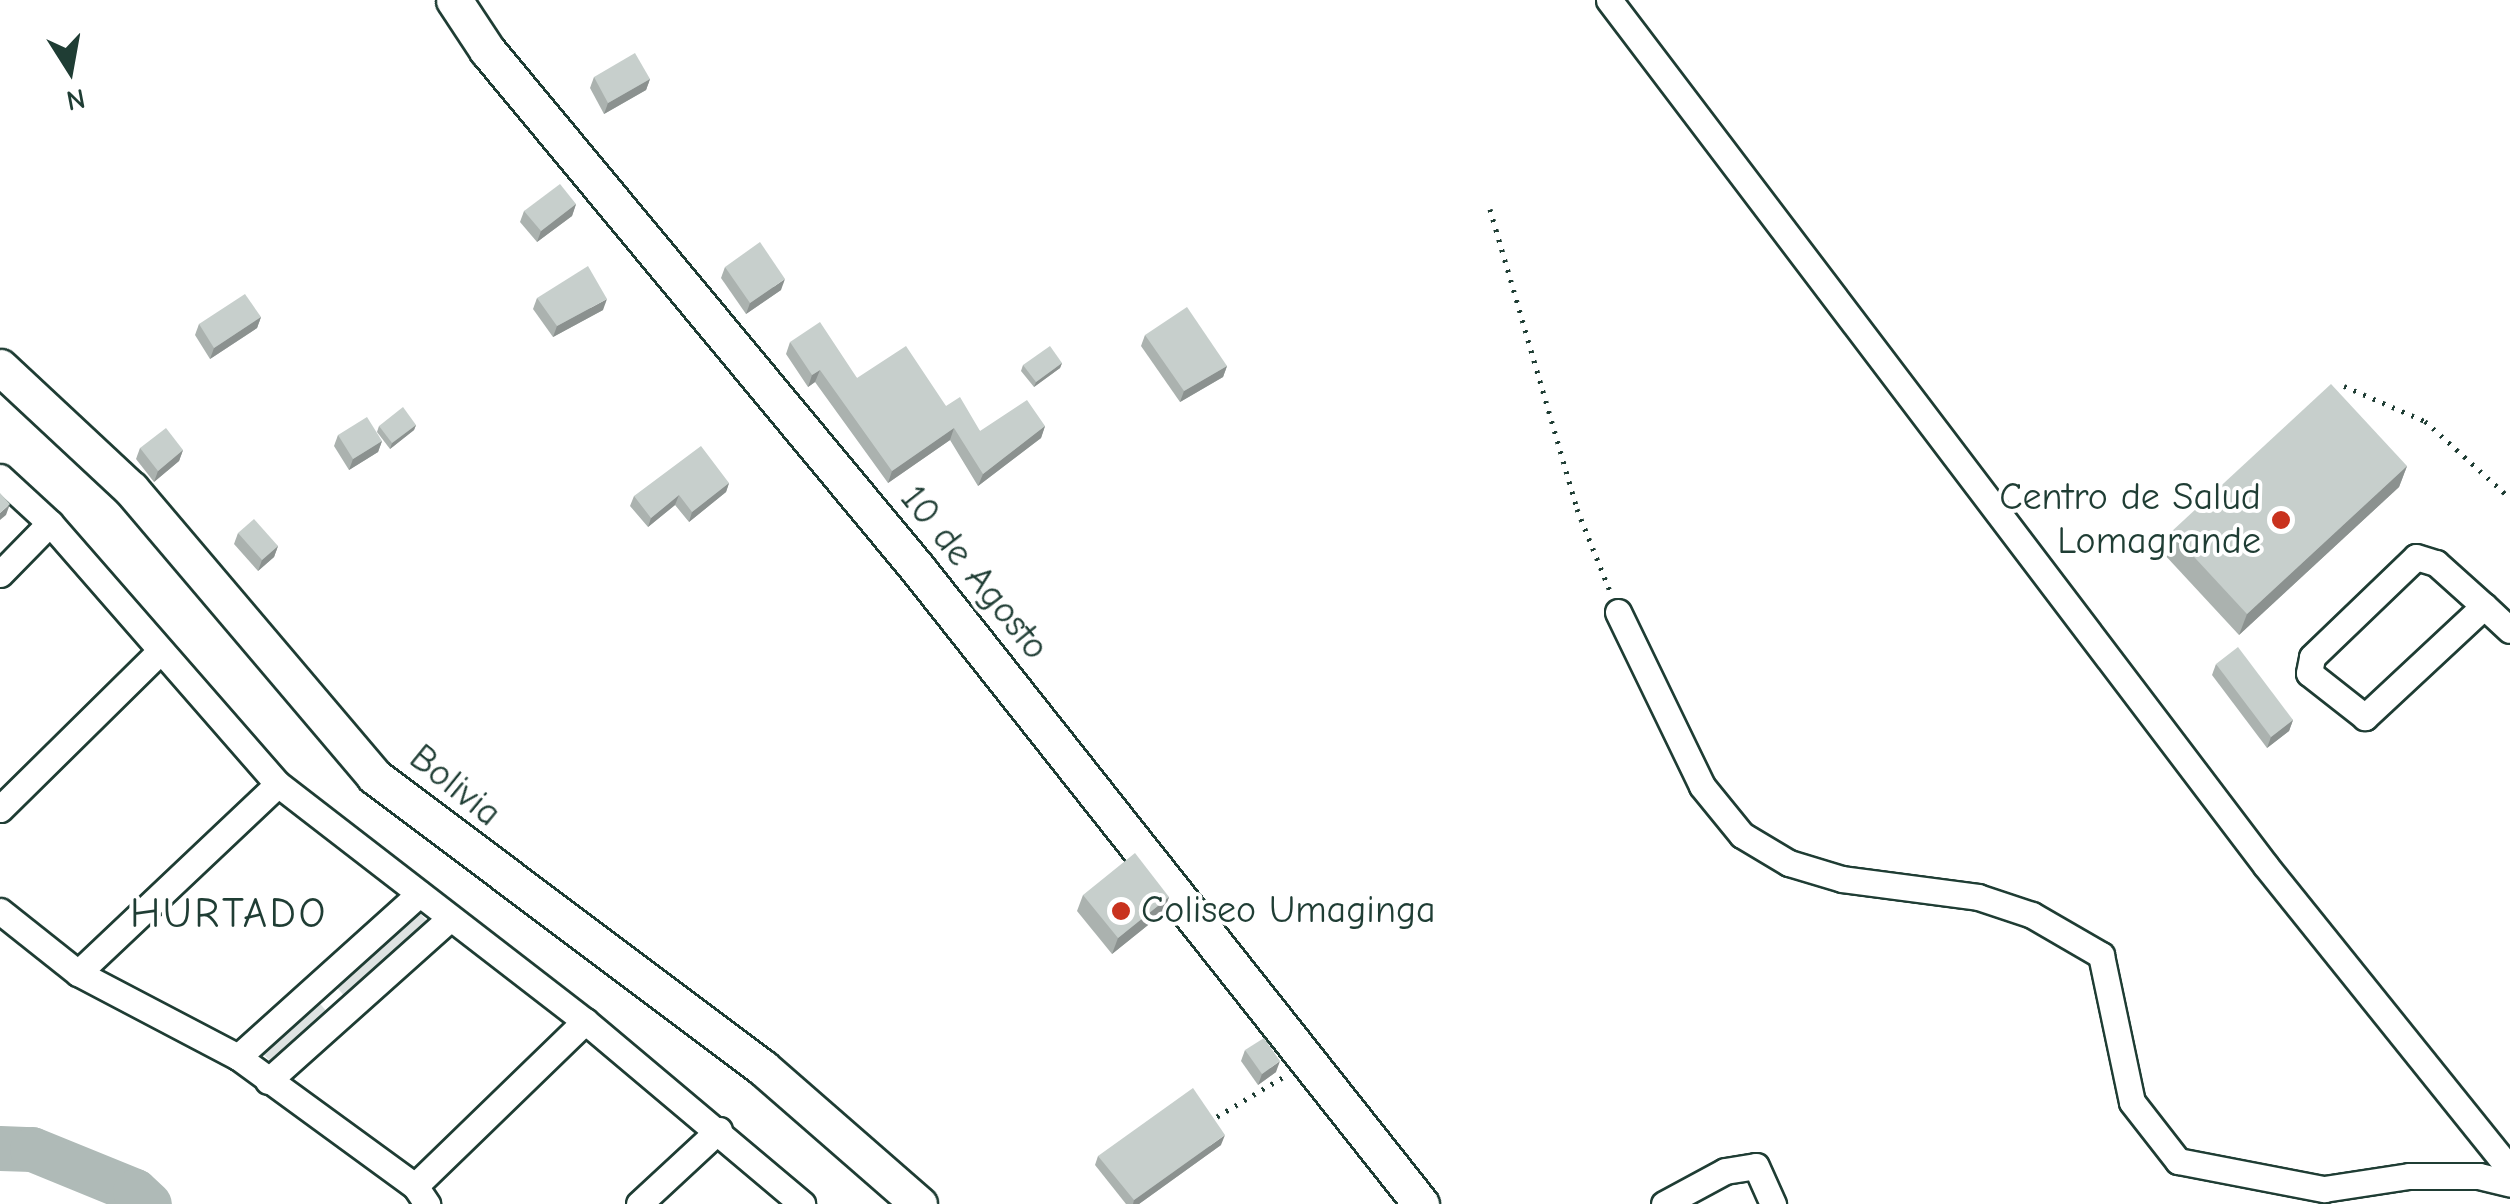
<!DOCTYPE html>
<html>
<head>
<meta charset="utf-8">
<style>
  body { margin:0 }
  #map { position:relative; width:2510px; height:1204px; overflow:hidden; background:#fff; font-family:"Comic Neue",sans-serif }
  div>[style] { position:absolute }
  .green>* { inset:0; background:#dee3e2 }
  .river>* { height:45px; margin:-22.5px; padding:0 22.5px; transform-origin:22.5px; border-radius:22.5px; background:#afbab7 }
  .path>* { height:5px; margin-top:-2.5px; transform-origin:0; background:repeating-linear-gradient(90deg,#1f3d34 0 2.5px,transparent 0 10.5px) }
  .roads { filter:drop-shadow(2px 0 #1f3d34) drop-shadow(-2px 0 #1f3d34) drop-shadow(0 2px #1f3d34) drop-shadow(0 -2px #1f3d34) }
  .street>* { height:25px; margin:-12.5px; padding:0 12.5px; transform-origin:12.5px; border-radius:12.5px; background:#fff }
  .secondary>* { height:35px; margin:-17.5px; padding:0 17.5px; transform-origin:17.5px; border-radius:17.5px; background:#fff }
  .wall>* { inset:0; background:#abb2af }
  .shaded-wall>* { inset:0; background:#8b918f }
  .building>* { inset:0; background:#c7cfcc }
  .dots>* { width:28px; height:28px; translate:-50% -50%; box-sizing:border-box; border:5px solid #fff; border-radius:50% }
  span { translate:-50% -50%; white-space:nowrap; text-align:center; line-height:1.15; -webkit-text-stroke:8px #fff; paint-order:stroke }
  .poi-label { font-size:38px; color:#1f3d34 }
  .right { translate:-100% -50%; text-align:right }
  .left { translate:0 -50%; text-align:left }
  .street-label { font-size:38px; color:#1f3d34 }
  .quarter-label { font-size:42px; color:#1f3d34; letter-spacing:2.5px }
  .north { position:absolute; left:20px; top:20px; width:100px; height:100px; -webkit-text-stroke:8px #fff; paint-order:stroke; rotate:169deg; font-size:28px; font-weight:700; line-height:40px; text-align:center; color:#1f3d34 }
  .north::after { content:''; display:block; margin:auto; width:35px; height:45px; background:#1f3d34; clip-path:polygon(50% 0,100% 100%,50% 72%,0 100%) }
</style>
</head>
<body>
<div id="map">
  <div class="green">
    <div style="clip-path:polygon(416px 909px,428px 922px,346px 998px,334px 984px)"></div>
    <div style="clip-path:polygon(316px 999px,328px 1013px,272px 1063px,259px 1050px)"></div>
  </div>
  <div class="river">
    <div style="left:0;top:1148px;width:32px;rotate:2deg"></div>
    <div style="left:32px;top:1149px;width:111px;rotate:22.2deg"></div>
    <div style="left:135px;top:1191px;width:19px;rotate:43deg"></div>
  </div>
  <div class="path">
    <div style="left:1490px;top:209px;width:312px;rotate:73.8deg"></div>
    <div style="left:1577px;top:509px;width:88px;rotate:68.1deg"></div>
    <div style="left:2344px;top:386px;width:88px;rotate:23.4deg"></div>
    <div style="left:2425px;top:421px;width:115px;rotate:42.2deg"></div>
    <div style="left:1208px;top:1122px;width:90px;rotate:-30.9deg"></div>
  </div>
  <div class="roads">
    <div class="street">
      <div style="left:1609px;top:0;width:1087px;rotate:52.81deg"></div>
      <div style="left:2266px;top:866px;width:389px;rotate:51.2deg"></div>
      <div style="left:0;top:477px;width:68px;rotate:42.6deg"></div>
      <div style="left:50px;top:523px;width:347px;rotate:48.9deg"></div>
      <div style="left:278px;top:784px;width:388px;rotate:37.7deg"></div>
      <div style="left:585px;top:1021px;width:284px;rotate:40.1deg"></div>
      <div style="left:0;top:574px;width:71px;rotate:-45.6deg"></div>
      <div style="left:2484px;top:606px;width:163px;rotate:137deg"></div>
      <div style="left:2365px;top:717px;width:71px;rotate:-141.8deg"></div>
      <div style="left:2309px;top:673px;width:16px;rotate:-79deg"></div>
      <div style="left:2312px;top:657px;width:144px;rotate:-43.9deg"></div>
      <div style="left:2416px;top:557px;width:21px;rotate:17deg"></div>
      <div style="left:2436px;top:563px;width:64px;rotate:41.9deg"></div>
      <div style="left:2484px;top:606px;width:35px;rotate:43deg"></div>
      <div style="left:1618px;top:612px;width:193px;rotate:64.2deg"></div>
      <div style="left:1702px;top:786px;width:63px;rotate:50.8deg"></div>
      <div style="left:1742px;top:835px;width:55px;rotate:30.8deg"></div>
      <div style="left:1789px;top:863px;width:55px;rotate:16.8deg"></div>
      <div style="left:1842px;top:879px;width:137px;rotate:7.5deg"></div>
      <div style="left:1978px;top:897px;width:57px;rotate:18.4deg"></div>
      <div style="left:2032px;top:915px;width:80px;rotate:30.1deg"></div>
      <div style="left:2101px;top:955px;width:150px;rotate:78.1deg"></div>
      <div style="left:2132px;top:1102px;width:75px;rotate:52.1deg"></div>
      <div style="left:2178px;top:1161px;width:149px;rotate:10.9deg"></div>
      <div style="left:2324px;top:1189px;width:86px;rotate:-8.7deg"></div>
      <div style="left:2409px;top:1176px;width:70px"></div>
      <div style="left:2479px;top:1176px;width:32px;rotate:14deg"></div>
      <div style="left:0;top:809px;width:225px;rotate:-44.6deg"></div>
      <div style="left:0;top:911px;width:100px;rotate:38.5deg"></div>
      <div style="left:78px;top:973px;width:181px;rotate:27.7deg"></div>
      <div style="left:238px;top:1057px;width:219px;rotate:36.1deg"></div>
      <div style="left:415px;top:1186px;width:22px;rotate:56deg"></div>
      <div style="left:78px;top:973px;width:275px;rotate:-43.4deg"></div>
      <div style="left:238px;top:1057px;width:244px;rotate:-42deg"></div>
      <div style="left:268px;top:1081px;width:243px;rotate:-41.8deg"></div>
      <div style="left:415px;top:1186px;width:237px;rotate:-44.1deg"></div>
      <div style="left:639px;top:1204px;width:109px;rotate:-42.8deg"></div>
      <div style="left:1664px;top:1204px;width:69px;rotate:-28.4deg"></div>
      <div style="left:1725px;top:1171px;width:31px;rotate:-9deg"></div>
      <div style="left:1756px;top:1166px;width:42px;rotate:65.9deg"></div>
    </div>
    <div class="secondary">
      <div style="left:454px;top:0;width:60px;rotate:56.6deg"></div>
      <div style="left:487px;top:50px;width:675px;rotate:50.29deg"></div>
      <div style="left:918px;top:569px;width:810px;rotate:51.62deg"></div>
      <div style="left:0;top:367px;width:179px;rotate:43deg"></div>
      <div style="left:131px;top:489px;width:376px;rotate:49.7deg"></div>
      <div style="left:374px;top:776px;width:486px;rotate:36.9deg"></div>
      <div style="left:763px;top:1068px;width:207px;rotate:41.1deg"></div>
    </div>
  </div>
  <div class="wall">
    <div style="clip-path:polygon(594px 77px,650px 79px,646px 90px,604px 114px,590px 88px)"></div>
    <div style="clip-path:polygon(576px 204px,572px 216px,537px 242px,520px 222px,524px 211px)"></div>
    <div style="clip-path:polygon(725px 267px,781px 290px,746px 314px,721px 278px)"></div>
    <div style="clip-path:polygon(537px 298px,603px 310px,553px 337px,533px 309px)"></div>
    <div style="clip-path:polygon(261px 317px,257px 328px,210px 359px,195px 335px,199px 324px)"></div>
    <div style="clip-path:polygon(1145px 335px,1227px 366px,1223px 377px,1180px 402px,1141px 346px)"></div>
    <div style="clip-path:polygon(790px 342px,857px 378px,946px 406px,980px 431px,1045px 426px,1041px 438px,978px 486px,950px 440px,888px 483px,815px 382px,808px 387px,786px 354px)"></div>
    <div style="clip-path:polygon(1062px 363px,1060px 368px,1034px 387px,1021px 371px,1023px 365px)"></div>
    <div style="clip-path:polygon(416px 425px,414px 430px,390px 449px,377px 432px,379px 426px)"></div>
    <div style="clip-path:polygon(338px 435px,382px 441px,378px 452px,349px 470px,334px 446px)"></div>
    <div style="clip-path:polygon(140px 448px,183px 450px,179px 461px,154px 482px,136px 459px)"></div>
    <div style="clip-path:polygon(2407px 466px,2399px 487px,2239px 635px,2163px 553px,2171px 532px)"></div>
    <div style="clip-path:polygon(729px 483px,726px 492px,689px 522px,675px 505px,648px 527px,630px 506px,634px 496px)"></div>
    <div style="clip-path:polygon(238px 533px,278px 546px,274px 557px,258px 571px,234px 544px)"></div>
    <div style="clip-path:polygon(2216px 664px,2293px 720px,2289px 731px,2267px 748px,2212px 675px)"></div>
    <div style="clip-path:polygon(1083px 895px,1169px 897px,1163px 913px,1112px 954px,1077px 911px)"></div>
    <div style="clip-path:polygon(1245px 1050px,1276px 1072px,1258px 1085px,1241px 1061px)"></div>
    <div style="clip-path:polygon(1221px 1145px,1139px 1204px,1126px 1204px,1095px 1165px,1098px 1156px)"></div>
  </div>
  <div class="shaded-wall">
    <div style="clip-path:polygon(650px 79px,646px 90px,604px 114px,608px 103px)"></div>
    <div style="clip-path:polygon(576px 204px,572px 216px,537px 242px,541px 231px)"></div>
    <div style="clip-path:polygon(785px 279px,781px 290px,746px 314px,750px 303px)"></div>
    <div style="clip-path:polygon(607px 299px,603px 310px,553px 337px,557px 326px)"></div>
    <div style="clip-path:polygon(261px 317px,257px 328px,210px 359px,214px 348px)"></div>
    <div style="clip-path:polygon(1062px 363px,1060px 368px,1034px 387px,1036px 382px)"></div>
    <div style="clip-path:polygon(1227px 366px,1223px 377px,1180px 402px,1184px 391px)"></div>
    <div style="clip-path:polygon(820px 370px,815px 382px,808px 387px,812px 375px)"></div>
    <div style="clip-path:polygon(416px 425px,414px 430px,390px 449px,392px 443px)"></div>
    <div style="clip-path:polygon(1045px 426px,1041px 438px,978px 486px,983px 474px)"></div>
    <div style="clip-path:polygon(954px 428px,950px 440px,888px 483px,892px 471px)"></div>
    <div style="clip-path:polygon(382px 441px,378px 452px,349px 470px,353px 459px)"></div>
    <div style="clip-path:polygon(183px 450px,179px 461px,154px 482px,158px 471px)"></div>
    <div style="clip-path:polygon(2407px 466px,2399px 487px,2239px 635px,2247px 614px)"></div>
    <div style="clip-path:polygon(729px 483px,726px 492px,689px 522px,692px 512px)"></div>
    <div style="clip-path:polygon(679px 495px,675px 505px,648px 527px,651px 518px)"></div>
    <div style="clip-path:polygon(10px 504px,6px 515px,0 520px,0 513px)"></div>
    <div style="clip-path:polygon(278px 546px,274px 557px,258px 571px,262px 560px)"></div>
    <div style="clip-path:polygon(2293px 720px,2289px 731px,2267px 748px,2271px 737px)"></div>
    <div style="clip-path:polygon(1169px 897px,1163px 913px,1112px 954px,1118px 938px)"></div>
    <div style="clip-path:polygon(1280px 1061px,1276px 1072px,1258px 1085px,1262px 1074px)"></div>
    <div style="clip-path:polygon(1225px 1135px,1221px 1145px,1139px 1204px,1133px 1204px,1134px 1200px)"></div>
  </div>
  <div class="building">
    <div style="clip-path:polygon(635px 53px,650px 79px,608px 103px,594px 77px)"></div>
    <div style="clip-path:polygon(560px 184px,576px 204px,541px 231px,524px 211px)"></div>
    <div style="clip-path:polygon(760px 242px,785px 279px,750px 303px,725px 267px)"></div>
    <div style="clip-path:polygon(588px 266px,607px 299px,557px 326px,537px 298px)"></div>
    <div style="clip-path:polygon(245px 294px,261px 317px,214px 348px,199px 324px)"></div>
    <div style="clip-path:polygon(1187px 307px,1227px 366px,1184px 391px,1145px 335px)"></div>
    <div style="clip-path:polygon(820px 322px,857px 378px,906px 346px,946px 406px,960px 397px,980px 431px,1027px 400px,1045px 426px,983px 474px,954px 428px,892px 471px,820px 370px,812px 375px,790px 342px)"></div>
    <div style="clip-path:polygon(1050px 346px,1062px 363px,1036px 382px,1023px 365px)"></div>
    <div style="clip-path:polygon(2331px 384px,2407px 466px,2247px 614px,2171px 532px)"></div>
    <div style="clip-path:polygon(403px 407px,416px 425px,392px 443px,379px 426px)"></div>
    <div style="clip-path:polygon(367px 417px,382px 441px,353px 459px,338px 435px)"></div>
    <div style="clip-path:polygon(166px 428px,183px 450px,158px 471px,140px 448px)"></div>
    <div style="clip-path:polygon(701px 446px,729px 483px,692px 512px,679px 495px,651px 518px,634px 496px)"></div>
    <div style="clip-path:polygon(0 493px,10px 504px,0 513px)"></div>
    <div style="clip-path:polygon(254px 519px,278px 546px,262px 560px,238px 533px)"></div>
    <div style="clip-path:polygon(2238px 647px,2293px 720px,2271px 737px,2216px 664px)"></div>
    <div style="clip-path:polygon(1135px 853px,1169px 897px,1118px 938px,1083px 895px)"></div>
    <div style="clip-path:polygon(1264px 1038px,1280px 1061px,1262px 1074px,1245px 1050px)"></div>
    <div style="clip-path:polygon(1193px 1088px,1225px 1135px,1134px 1200px,1098px 1156px)"></div>
  </div>
  <div class="dots">
    <div style="left:2281px;top:520px;background:#c8321e"></div>
    <div style="left:1121px;top:911px;background:#c8321e"></div>
  </div>
  <div class="poi-label">
    <span class="right" style="left:2261px;top:520px">Centro de Salud<br>Lomagrande</span>
    <span class="left" style="left:1141px;top:911px">Coliseo Umaginga</span>
  </div>
  <div class="street-label">
    <span style="left:974px;top:573px;rotate:51deg">10 de Agosto</span>
    <span style="left:455px;top:786px;rotate:39deg">Bolivia</span>
  </div>
  <div class="quarter-label">
    <span style="left:229px;top:914px">HURTADO</span>
  </div>
  <div class="north">N</div>
</div>
</body>
</html>
